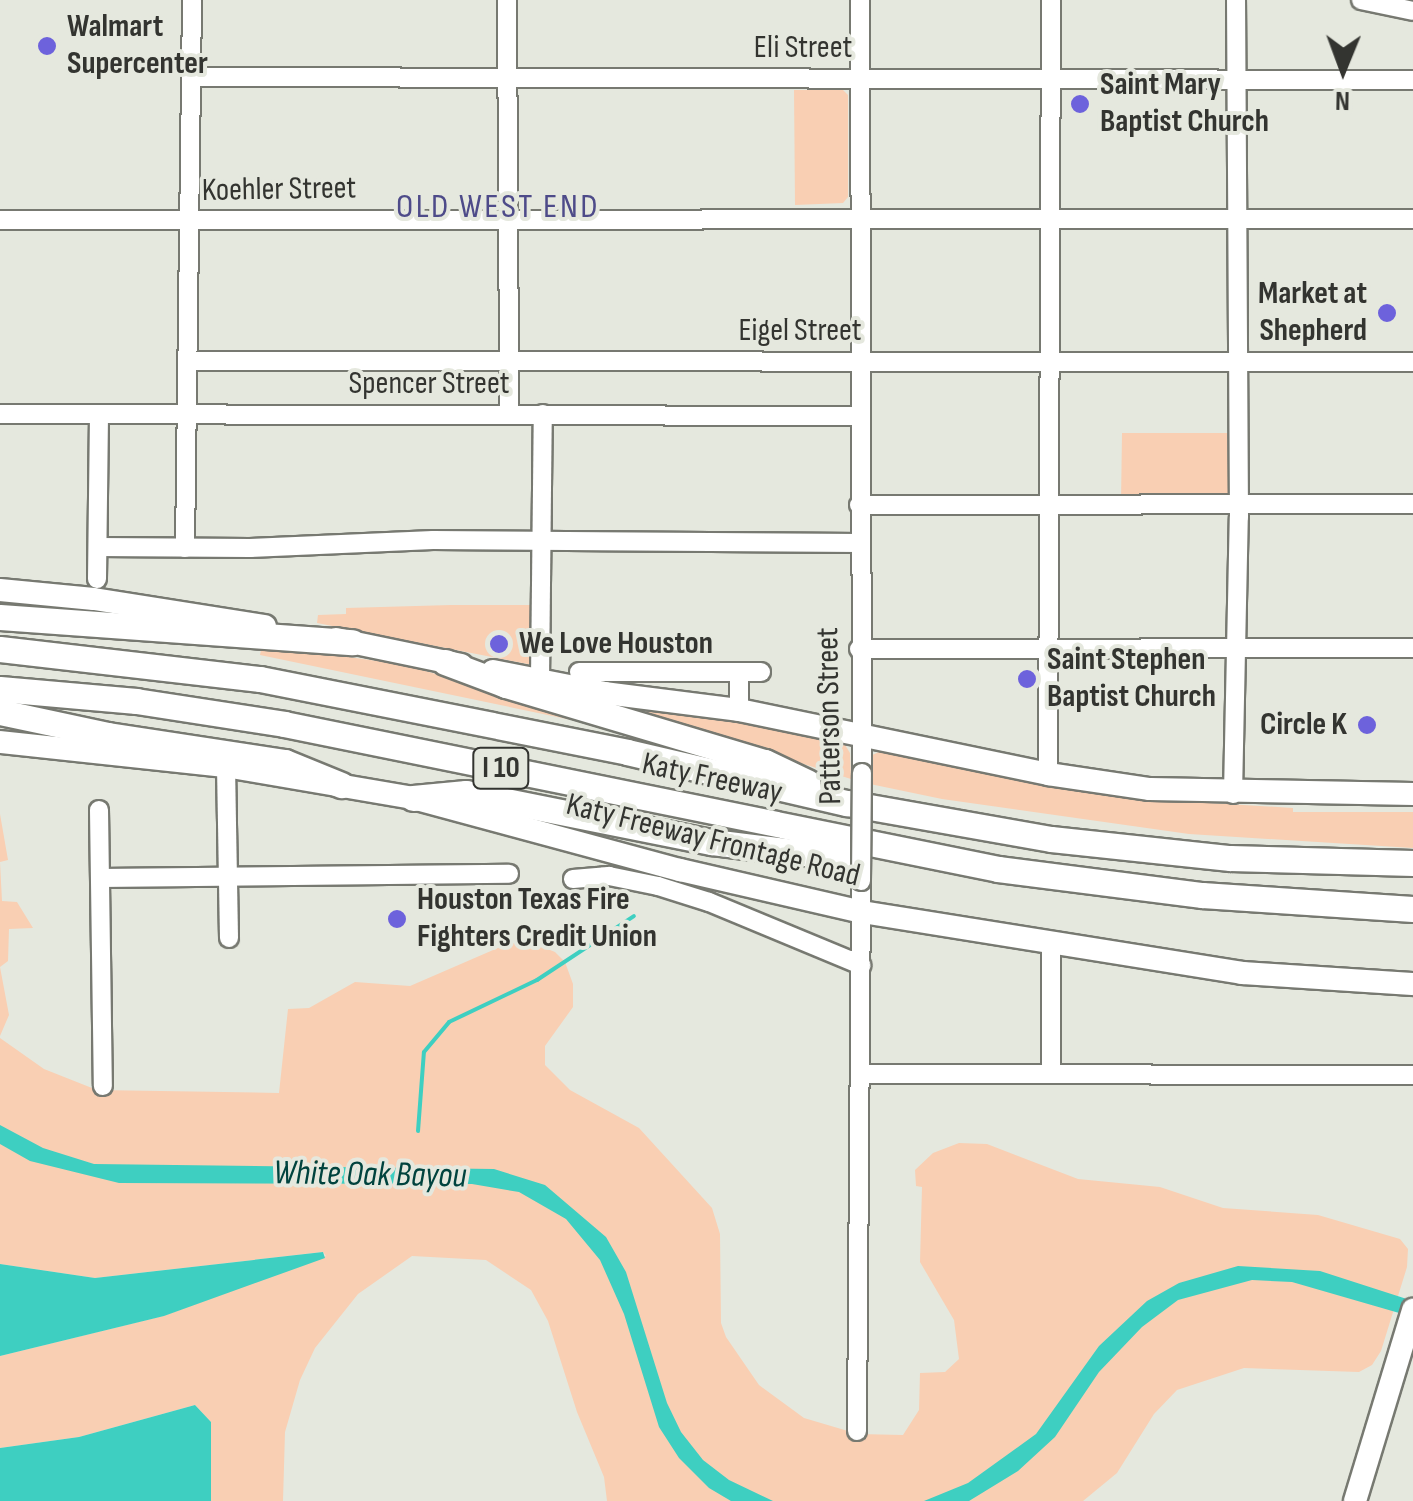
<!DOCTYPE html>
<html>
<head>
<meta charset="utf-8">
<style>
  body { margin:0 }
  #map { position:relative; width:1413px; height:1501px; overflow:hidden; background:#e5e8de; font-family:"Sofia Sans Condensed",sans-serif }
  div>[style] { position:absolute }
  .green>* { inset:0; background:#f9cfb3 }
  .water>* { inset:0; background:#3ecfc1 }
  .stream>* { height:4px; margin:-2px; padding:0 2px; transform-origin:2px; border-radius:2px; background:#3ecfc1 }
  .roads { filter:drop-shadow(2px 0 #777971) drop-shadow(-2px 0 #777971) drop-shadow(0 2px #777971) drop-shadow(0 -2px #777971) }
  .minor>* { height:18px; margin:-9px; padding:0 9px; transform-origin:9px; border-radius:9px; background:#fff }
  .major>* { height:22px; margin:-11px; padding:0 11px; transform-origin:11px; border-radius:11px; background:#fff }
  .highway>* { height:25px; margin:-12.5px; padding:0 12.5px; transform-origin:12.5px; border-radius:12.5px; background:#fff }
  .bridges { filter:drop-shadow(2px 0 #777971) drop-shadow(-2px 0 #777971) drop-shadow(0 2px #777971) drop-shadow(0 -2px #777971) }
  .minor-bridge>* { height:18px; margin:-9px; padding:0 9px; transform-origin:9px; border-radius:9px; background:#fff }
  .dots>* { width:28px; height:28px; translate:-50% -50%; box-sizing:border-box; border:5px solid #e5e8de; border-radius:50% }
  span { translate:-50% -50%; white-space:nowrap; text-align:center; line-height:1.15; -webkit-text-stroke:8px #e5e8de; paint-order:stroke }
  .shield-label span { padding:2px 8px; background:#e5e8de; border:2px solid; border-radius:8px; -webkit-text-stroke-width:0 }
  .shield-label { font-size:30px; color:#333430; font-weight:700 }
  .poi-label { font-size:32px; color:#333430; font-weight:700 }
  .left { translate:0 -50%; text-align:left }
  .right { translate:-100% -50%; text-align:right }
  .street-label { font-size:32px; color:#333430 }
  .neighbourhood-label { font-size:35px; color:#4e4b89; letter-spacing:2.5px }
  .water-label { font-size:35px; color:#00433e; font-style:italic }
  .north { position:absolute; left:1293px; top:20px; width:100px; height:100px; -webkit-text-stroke:8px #e5e8de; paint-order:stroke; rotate:181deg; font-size:28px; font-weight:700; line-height:40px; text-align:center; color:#333430 }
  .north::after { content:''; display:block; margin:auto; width:35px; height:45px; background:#333430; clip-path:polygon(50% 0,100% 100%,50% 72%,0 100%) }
</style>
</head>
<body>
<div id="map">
  <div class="green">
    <div style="clip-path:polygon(794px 90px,843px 90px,848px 95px,848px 197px,843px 203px,795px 205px)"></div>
    <div style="clip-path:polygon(1122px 433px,1234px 433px,1231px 495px,1121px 501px)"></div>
    <div style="clip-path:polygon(451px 605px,538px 605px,533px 665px,317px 623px,318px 615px,346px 614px,346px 608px)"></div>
    <div style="clip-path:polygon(262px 645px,406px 665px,615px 729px,260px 655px)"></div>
    <div style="clip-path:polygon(646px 706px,842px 740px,850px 753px,851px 779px,646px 714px)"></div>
    <div style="clip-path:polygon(879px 752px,1161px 800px,1293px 808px,1293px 812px,1413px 812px,1413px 848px,1189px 834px,942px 799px,870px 784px,870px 756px)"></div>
    <div style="clip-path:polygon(0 814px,8px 860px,0 862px,2px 901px,17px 902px,33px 928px,9px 929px,8px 961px,0 967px,9px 1015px,0 1036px)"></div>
    <div style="clip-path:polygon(528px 941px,555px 952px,565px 962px,573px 984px,573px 1007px,545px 1046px,545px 1065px,570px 1090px,639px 1128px,712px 1208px,720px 1234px,721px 1323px,726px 1337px,759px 1385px,804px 1418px,858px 1434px,903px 1435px,919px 1410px,920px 1373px,945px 1372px,959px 1359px,954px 1320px,920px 1262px,922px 1187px,916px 1186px,915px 1170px,933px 1153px,959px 1143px,987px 1144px,1078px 1179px,1160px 1187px,1223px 1208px,1318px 1215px,1400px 1239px,1408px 1249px,1407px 1267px,1381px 1351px,1372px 1365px,1359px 1372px,1244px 1368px,1177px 1390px,1154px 1414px,1117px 1473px,1083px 1501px,607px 1501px,604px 1477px,577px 1412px,548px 1321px,531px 1290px,486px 1260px,412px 1256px,358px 1294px,315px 1348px,300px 1380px,285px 1432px,283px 1501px,211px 1501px,211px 1422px,195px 1405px,79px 1437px,0 1448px,0 1356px,163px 1316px,326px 1256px,323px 1252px,95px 1278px,0 1264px,0 1038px,44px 1069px,97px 1090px,279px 1093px,288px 1009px,309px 1008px,355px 982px,410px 986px,507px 944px)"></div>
  </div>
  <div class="water">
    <div style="clip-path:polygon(0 1125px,43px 1148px,94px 1164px,494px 1169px,545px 1185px,606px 1237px,626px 1272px,667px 1403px,681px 1432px,703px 1460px,729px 1480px,773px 1501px,731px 1501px,709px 1488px,679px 1458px,659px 1427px,624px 1314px,600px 1260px,566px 1219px,519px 1192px,472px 1184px,119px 1183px,30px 1161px,0 1144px)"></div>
    <div style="clip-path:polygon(323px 1252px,325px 1258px,164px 1316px,0 1356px,0 1264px,95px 1278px)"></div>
    <div style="clip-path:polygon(1238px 1266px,1320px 1271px,1413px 1301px,1413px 1317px,1292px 1282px,1252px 1280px,1178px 1300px,1142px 1327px,1099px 1372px,1055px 1437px,1018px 1471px,969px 1501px,924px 1501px,968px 1483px,1036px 1434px,1099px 1346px,1147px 1301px,1179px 1283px)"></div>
    <div style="clip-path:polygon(195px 1405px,211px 1422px,211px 1501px,0 1501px,0 1448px,79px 1437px)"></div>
  </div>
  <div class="stream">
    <div style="left:418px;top:1131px;width:79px;rotate:-85.7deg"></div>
    <div style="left:424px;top:1052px;width:39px;rotate:-50deg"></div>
    <div style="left:449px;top:1022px;width:98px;rotate:-25.5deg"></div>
    <div style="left:537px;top:980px;width:116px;rotate:-33.4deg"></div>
  </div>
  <div class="roads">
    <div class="minor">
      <div style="left:507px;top:0;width:414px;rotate:89.7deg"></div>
      <div style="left:860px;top:0;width:773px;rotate:89.85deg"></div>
      <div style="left:1361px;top:0;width:53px;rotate:11.9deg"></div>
      <div style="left:192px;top:77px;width:1221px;rotate:0.14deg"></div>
      <div style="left:0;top:220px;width:1413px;rotate:-0.04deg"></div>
      <div style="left:187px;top:361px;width:1226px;rotate:0.05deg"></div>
      <div style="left:0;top:414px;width:859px;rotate:0.13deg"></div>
      <div style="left:859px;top:505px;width:554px;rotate:-0.1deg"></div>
      <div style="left:98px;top:547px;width:152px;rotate:0.4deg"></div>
      <div style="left:250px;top:548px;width:183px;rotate:-2.5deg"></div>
      <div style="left:433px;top:540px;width:427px;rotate:0.4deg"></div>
      <div style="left:185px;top:548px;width:548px;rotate:-89.27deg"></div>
      <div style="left:97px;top:579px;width:164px;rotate:-89.3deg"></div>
      <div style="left:859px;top:649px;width:554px;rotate:-0.1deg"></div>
      <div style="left:579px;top:672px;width:182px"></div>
      <div style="left:739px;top:672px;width:38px;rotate:90deg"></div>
      <div style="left:540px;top:680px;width:266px;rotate:-89.4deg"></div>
      <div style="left:226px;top:766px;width:172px;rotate:89deg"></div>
      <div style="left:1048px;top:774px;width:774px;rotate:-89.78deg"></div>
      <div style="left:1233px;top:794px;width:277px;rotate:-88.8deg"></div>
      <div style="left:1239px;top:517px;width:517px;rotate:-90.33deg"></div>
      <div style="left:99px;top:810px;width:276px;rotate:89.2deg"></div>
      <div style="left:100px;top:878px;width:409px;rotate:-0.6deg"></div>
      <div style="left:573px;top:879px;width:36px;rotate:-5deg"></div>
      <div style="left:609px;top:876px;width:50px;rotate:11.5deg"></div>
      <div style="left:658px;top:886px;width:53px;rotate:17.4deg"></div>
      <div style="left:709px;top:902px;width:165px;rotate:22.5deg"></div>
      <div style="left:860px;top:1074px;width:553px;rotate:0.1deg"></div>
      <div style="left:1051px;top:1074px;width:132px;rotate:-90deg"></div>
      <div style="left:857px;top:1431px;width:550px;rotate:-89.58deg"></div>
    </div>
    <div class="major">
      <div style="left:0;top:590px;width:94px;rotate:5.5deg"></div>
      <div style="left:94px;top:599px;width:173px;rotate:9deg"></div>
      <div style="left:336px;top:639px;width:128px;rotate:11.7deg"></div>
      <div style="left:493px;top:671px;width:114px;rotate:11.1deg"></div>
      <div style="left:605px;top:693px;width:135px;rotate:7.2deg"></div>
      <div style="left:739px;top:710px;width:316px;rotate:11.7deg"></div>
      <div style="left:1048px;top:774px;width:103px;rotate:8.4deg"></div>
      <div style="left:1150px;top:789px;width:263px;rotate:1.1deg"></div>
      <div style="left:0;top:742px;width:227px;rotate:6.1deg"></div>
      <div style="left:226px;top:766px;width:190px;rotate:9.7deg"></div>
      <div style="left:413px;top:798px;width:277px;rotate:15.1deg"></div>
      <div style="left:680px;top:870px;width:187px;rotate:13deg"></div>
      <div style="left:862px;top:912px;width:385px;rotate:9.1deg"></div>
      <div style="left:1242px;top:973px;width:171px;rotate:3.7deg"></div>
      <div style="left:1355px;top:1501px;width:200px;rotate:-73.1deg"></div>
    </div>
    <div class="highway">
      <div style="left:0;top:617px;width:353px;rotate:4.1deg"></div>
      <div style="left:0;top:649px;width:262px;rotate:6.6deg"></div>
      <div style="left:260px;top:679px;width:374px;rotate:11.2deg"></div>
      <div style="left:627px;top:752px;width:226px;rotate:13.1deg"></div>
      <div style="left:847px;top:803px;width:207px;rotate:10deg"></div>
      <div style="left:1051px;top:839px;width:180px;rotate:6.1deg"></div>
      <div style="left:1230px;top:858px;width:183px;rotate:1.6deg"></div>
      <div style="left:445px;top:662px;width:65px;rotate:20.7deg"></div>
      <div style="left:506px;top:685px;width:270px;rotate:16.6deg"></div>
      <div style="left:765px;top:762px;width:47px;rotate:25.5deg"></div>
      <div style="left:0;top:689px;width:137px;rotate:5deg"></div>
      <div style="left:136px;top:701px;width:150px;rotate:8.8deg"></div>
      <div style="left:284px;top:724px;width:729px;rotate:11.48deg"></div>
      <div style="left:998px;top:869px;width:206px;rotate:7.3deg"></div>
      <div style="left:1202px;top:895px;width:211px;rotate:3.8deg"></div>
      <div style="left:0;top:712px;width:110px;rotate:12deg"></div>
      <div style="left:108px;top:735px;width:179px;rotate:8.7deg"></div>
      <div style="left:285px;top:762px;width:61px;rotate:22.3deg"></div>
      <div style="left:413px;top:798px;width:53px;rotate:-5.4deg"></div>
      <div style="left:466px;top:793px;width:251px;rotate:11.3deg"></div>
      <div style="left:712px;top:842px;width:91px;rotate:7deg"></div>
      <div style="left:802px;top:853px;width:50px;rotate:1.1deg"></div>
    </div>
  </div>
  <div class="bridges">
    <div class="minor-bridge">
      <div style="left:861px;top:881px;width:108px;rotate:-89.5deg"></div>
    </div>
  </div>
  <div class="dots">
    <div style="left:47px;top:46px;background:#6d62dc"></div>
    <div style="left:1080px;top:104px;background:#6d62dc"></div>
    <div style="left:1387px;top:313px;background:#6d62dc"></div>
    <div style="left:499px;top:644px;background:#6d62dc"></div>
    <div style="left:1027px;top:679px;background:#6d62dc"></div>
    <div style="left:1367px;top:725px;background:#6d62dc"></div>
    <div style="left:397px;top:919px;background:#6d62dc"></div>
  </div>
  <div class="shield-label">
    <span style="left:501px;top:768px">I 10</span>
  </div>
  <div class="poi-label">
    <span class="left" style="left:67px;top:46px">Walmart<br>Supercenter</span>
    <span class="left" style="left:1100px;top:104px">Saint Mary<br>Baptist Church</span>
    <span class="right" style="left:1367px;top:313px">Market at<br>Shepherd</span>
    <span class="left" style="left:519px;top:644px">We Love Houston</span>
    <span class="left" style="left:1047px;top:679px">Saint Stephen<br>Baptist Church</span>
    <span class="right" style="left:1347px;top:725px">Circle K</span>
    <span class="left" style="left:417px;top:919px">Houston Texas Fire<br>Fighters Credit Union</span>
  </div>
  <div class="street-label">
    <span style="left:803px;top:48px">Eli Street</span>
    <span style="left:279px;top:190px;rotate:-1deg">Koehler Street</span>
    <span style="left:800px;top:331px">Eigel Street</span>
    <span style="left:429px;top:384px">Spencer Street</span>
    <span style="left:830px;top:716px;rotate:-91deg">Patterson Street</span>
    <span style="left:712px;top:779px;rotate:12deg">Katy Freeway</span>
    <span style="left:713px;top:841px;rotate:14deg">Katy Freeway Frontage Road</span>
  </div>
  <div class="neighbourhood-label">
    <span style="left:498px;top:207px">OLD WEST END</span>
  </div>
  <div class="water-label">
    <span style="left:370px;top:1175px;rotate:1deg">White Oak Bayou</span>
  </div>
  <div class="north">N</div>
</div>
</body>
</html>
